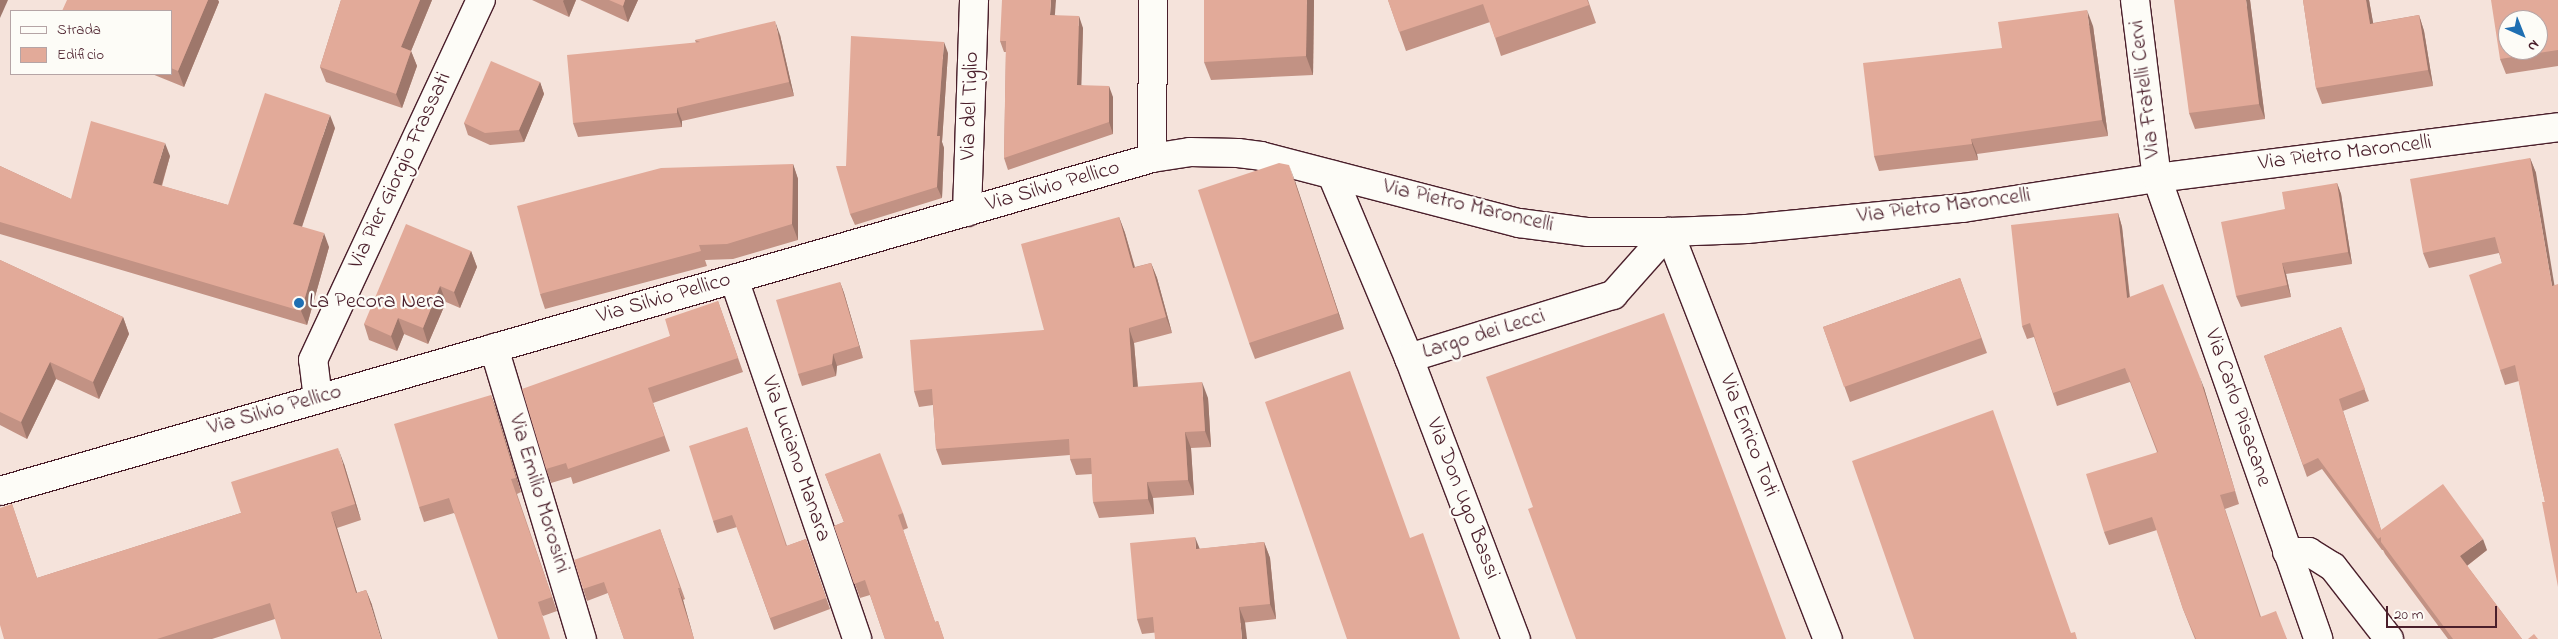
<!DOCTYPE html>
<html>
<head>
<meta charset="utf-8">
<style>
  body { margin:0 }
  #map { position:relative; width:2558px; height:639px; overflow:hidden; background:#f5e3db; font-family:"Indie Flower",sans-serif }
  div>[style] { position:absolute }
  .roads { filter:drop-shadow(1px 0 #4a1f2b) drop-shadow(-1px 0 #4a1f2b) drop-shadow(0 1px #4a1f2b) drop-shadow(0 -1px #4a1f2b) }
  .minor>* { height:28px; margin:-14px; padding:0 14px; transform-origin:14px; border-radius:14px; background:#fdfcf7 }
  .tertiary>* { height:28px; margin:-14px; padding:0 14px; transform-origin:14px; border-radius:14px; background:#fdfcf7 }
  .wall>* { inset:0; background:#c29284 }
  .shaded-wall>* { inset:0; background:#9e776b }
  .building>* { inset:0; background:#e2aa99 }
  .dots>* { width:14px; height:14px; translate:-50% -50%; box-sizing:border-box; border:2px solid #fdfcf7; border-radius:50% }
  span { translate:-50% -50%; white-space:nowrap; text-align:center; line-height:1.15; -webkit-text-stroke:4.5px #fdfcf7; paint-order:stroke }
  .street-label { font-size:22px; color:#4a1f2b }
  .poi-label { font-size:22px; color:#4a1f2b }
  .left { translate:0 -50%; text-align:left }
  .legend { position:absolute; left:10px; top:10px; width:162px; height:65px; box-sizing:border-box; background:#fdfcf7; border:1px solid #b5a4a5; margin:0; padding:6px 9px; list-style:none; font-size:15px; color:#4a1f2b }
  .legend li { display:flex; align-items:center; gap:10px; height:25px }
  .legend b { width:25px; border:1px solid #b5a4a5 }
  .north { position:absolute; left:2498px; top:10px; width:50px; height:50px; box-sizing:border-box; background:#fdfcf7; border:1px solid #b5a4a5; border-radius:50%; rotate:136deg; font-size:14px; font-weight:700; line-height:20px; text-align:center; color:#4a1f2b }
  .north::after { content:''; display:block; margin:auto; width:18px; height:22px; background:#1f6fb2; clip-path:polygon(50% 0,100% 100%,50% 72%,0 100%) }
  .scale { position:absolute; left:2386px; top:606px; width:111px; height:22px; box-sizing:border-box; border:2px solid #4a1f2b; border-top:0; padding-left:6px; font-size:15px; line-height:18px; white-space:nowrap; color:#4a1f2b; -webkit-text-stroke:4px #fdfcf7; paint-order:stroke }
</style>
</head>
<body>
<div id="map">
  <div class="roads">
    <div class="minor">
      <div style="left:2135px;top:0;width:179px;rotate:83deg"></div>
      <div style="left:2157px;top:178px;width:488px;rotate:70.7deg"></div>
      <div style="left:1152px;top:158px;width:158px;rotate:-89.6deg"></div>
      <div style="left:1332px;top:175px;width:199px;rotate:67.2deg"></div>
      <div style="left:1409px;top:358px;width:214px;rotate:-17.2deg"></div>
      <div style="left:1613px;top:295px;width:84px;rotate:-48.4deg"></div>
      <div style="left:1669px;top:232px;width:437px;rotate:68.7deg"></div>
      <div style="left:967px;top:212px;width:212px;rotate:-88.1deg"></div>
      <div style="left:734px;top:279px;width:380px;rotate:71.1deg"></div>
      <div style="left:494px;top:348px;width:304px;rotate:73.2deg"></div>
      <div style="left:1409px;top:358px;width:301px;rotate:69.2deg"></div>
      <div style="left:318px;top:399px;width:39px;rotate:-97deg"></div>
      <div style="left:313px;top:360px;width:397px;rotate:-65deg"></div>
      <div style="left:2287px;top:552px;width:22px"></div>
      <div style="left:2309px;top:552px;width:28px;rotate:32deg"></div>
      <div style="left:2333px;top:567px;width:91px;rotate:52.1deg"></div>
    </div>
    <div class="tertiary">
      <div style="left:0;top:491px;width:1199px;rotate:-16.12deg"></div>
      <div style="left:1152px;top:158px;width:38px;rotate:-9deg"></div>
      <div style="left:1190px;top:152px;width:48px;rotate:1.2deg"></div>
      <div style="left:1238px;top:153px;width:23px;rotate:7deg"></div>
      <div style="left:1261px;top:156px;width:267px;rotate:14.6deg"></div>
      <div style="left:1519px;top:223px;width:70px;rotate:7.4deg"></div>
      <div style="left:1588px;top:232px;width:81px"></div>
      <div style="left:1669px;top:232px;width:78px;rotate:-2.2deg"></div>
      <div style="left:1747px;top:229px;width:217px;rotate:-5.6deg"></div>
      <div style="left:1963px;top:208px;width:196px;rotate:-8.8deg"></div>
      <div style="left:2157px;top:178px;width:404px;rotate:-7.2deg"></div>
    </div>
  </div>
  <div class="wall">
    <div style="clip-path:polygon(67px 0,218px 0,219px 2px,184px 87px,152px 74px,171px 74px,171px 11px)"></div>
    <div style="clip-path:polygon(341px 0,432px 0,411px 51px,417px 66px,402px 108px,326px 82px,320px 67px)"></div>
    <div style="clip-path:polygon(532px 0,576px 0,569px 17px)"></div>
    <div style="clip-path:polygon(580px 0,638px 0,628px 22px)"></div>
    <div style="clip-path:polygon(1314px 0,1313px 75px,1211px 80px,1204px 62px)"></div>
    <div style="clip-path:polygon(1388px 0,1588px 0,1596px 23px,1501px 56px,1490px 22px,1406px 51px)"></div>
    <div style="clip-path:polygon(2250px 0,2265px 119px,2195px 129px,2189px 113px)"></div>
    <div style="clip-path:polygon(2303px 0,2369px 0,2373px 23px,2419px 15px,2424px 31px,2433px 86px,2322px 104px,2316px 88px)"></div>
    <div style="clip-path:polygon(2558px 0,2558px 66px,2506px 74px,2500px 59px)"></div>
    <div style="clip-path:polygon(1055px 15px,1083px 28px,1081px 85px,1113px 97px,1113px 134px,1008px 170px,1004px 158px,1006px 52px,1004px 52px,1000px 41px)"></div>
    <div style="clip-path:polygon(2093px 26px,2108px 136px,1977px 154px,1978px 160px,1879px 171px,1874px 156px,2002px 48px)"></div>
    <div style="clip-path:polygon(780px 35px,794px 96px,682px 121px,682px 127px,578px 137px,573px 123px,696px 43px,695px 40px)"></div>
    <div style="clip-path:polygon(948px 53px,942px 142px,944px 148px,942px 198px,855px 225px,850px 214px,846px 166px)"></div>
    <div style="clip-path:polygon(540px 82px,544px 94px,524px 142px,490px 145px,468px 135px,464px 123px)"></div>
    <div style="clip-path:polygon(335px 128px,302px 227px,329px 247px,307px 325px,0 234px,0 166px,71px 199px,170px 156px,162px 186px,228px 205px)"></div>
    <div style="clip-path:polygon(2530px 158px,2536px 173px,2545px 502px,2519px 381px,2505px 385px,2500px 370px,2502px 263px,2499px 253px,2429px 268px,2423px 253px)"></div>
    <div style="clip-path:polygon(793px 164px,798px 179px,798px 240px,733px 259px,705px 260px,707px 266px,545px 309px,540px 294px)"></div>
    <div style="clip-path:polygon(1295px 181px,1344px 329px,1255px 359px,1249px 343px)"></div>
    <div style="clip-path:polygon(2337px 183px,2341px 194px,2352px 264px,2286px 274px,2291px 297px,2241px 307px,2236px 296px,2285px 209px)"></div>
    <div style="clip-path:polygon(2118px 213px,2122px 227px,2130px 297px,2204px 388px,2239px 504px,2225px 509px,2261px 617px,2287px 639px,2195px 639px,2183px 609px,2157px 530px,2109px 545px,2104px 532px,2157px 452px,2130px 382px,2057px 406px,2034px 337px,2027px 339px,2022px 326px)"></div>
    <div style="clip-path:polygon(1119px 217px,1125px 233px,1135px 267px,1151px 263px,1157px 278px,1172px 333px,1134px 343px,1138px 387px,1208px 398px,1211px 447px,1191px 448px,1194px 495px,1153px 498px,1154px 514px,1099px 518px,1093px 502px,1092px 474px,1076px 475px,1070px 459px,1070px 455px,942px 465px,936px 449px,933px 405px,919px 407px,914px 391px,1044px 330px)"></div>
    <div style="clip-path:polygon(471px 251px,477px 267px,460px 308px,446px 302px,428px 344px,404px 334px,397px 351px,369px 340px,364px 324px)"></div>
    <div style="clip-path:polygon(0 260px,123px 317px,129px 334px,99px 399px,56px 379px,27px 439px,0 425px)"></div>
    <div style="clip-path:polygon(1960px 278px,1987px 353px,1850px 402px,1823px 327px)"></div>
    <div style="clip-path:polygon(840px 282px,844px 293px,863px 358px,837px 366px,836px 376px,802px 386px,798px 374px)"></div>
    <div style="clip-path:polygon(718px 301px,743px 372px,653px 403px,670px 451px,573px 484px,571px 477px,551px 483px,546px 469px,670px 336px)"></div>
    <div style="clip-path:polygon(2341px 327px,2369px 401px,2343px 411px,2381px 530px,2487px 550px,2467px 566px,2522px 639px,2448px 639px,2385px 554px,2383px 550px,2382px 550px,2322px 469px,2307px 477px,2264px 356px)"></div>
    <div style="clip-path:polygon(491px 395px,496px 409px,521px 492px,517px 494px,557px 611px,543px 616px,454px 513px,424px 522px,419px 507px)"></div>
    <div style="clip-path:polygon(747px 427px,787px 546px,806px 539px,830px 609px,774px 630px,737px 527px,717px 533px,713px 521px)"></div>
    <div style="clip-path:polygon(344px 464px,361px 520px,337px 528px,357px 593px,366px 590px,372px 605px,275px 619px,212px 639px,4px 639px,12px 504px,37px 578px,241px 513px)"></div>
    <div style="clip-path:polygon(825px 474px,903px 513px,908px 528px,903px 530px,935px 622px,938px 621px,944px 639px,885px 639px,870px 595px,860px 598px,834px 526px,844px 522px)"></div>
    <div style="clip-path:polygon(660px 529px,685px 599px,683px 600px,694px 639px,624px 639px,608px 593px,587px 601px,583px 589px)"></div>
    <div style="clip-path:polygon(1264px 542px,1270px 558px,1276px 619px,1142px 634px,1137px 619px,1199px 549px)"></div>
  </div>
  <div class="shaded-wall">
    <div style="clip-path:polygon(0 0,8px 0,0 18px)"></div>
    <div style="clip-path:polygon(208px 0,218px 0,219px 2px,184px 87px,178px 71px)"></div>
    <div style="clip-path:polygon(420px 0,432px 0,411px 51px,401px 47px)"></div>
    <div style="clip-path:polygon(564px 0,576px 0,569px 17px,563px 1px)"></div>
    <div style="clip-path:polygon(625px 0,638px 0,628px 22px,623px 6px)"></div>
    <div style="clip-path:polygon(1051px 0,1056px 0,1054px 27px,1050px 15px)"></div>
    <div style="clip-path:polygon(1307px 0,1314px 0,1313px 75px,1306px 56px)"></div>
    <div style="clip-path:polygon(2246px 0,2250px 0,2265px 119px,2259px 104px)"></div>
    <div style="clip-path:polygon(2366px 0,2369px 0,2376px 39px,2370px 24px)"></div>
    <div style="clip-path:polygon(2087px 10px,2093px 26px,2108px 136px,2102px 120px)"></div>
    <div style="clip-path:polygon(2419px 15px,2424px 31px,2433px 86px,2428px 70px)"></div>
    <div style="clip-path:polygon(1079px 16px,1083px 28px,1081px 97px,1077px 85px)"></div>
    <div style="clip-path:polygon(775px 21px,780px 35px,794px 96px,789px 82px)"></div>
    <div style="clip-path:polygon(944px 42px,948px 53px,942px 142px,944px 148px,942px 198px,937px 187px,937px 136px)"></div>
    <div style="clip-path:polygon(411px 51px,417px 66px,402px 108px,396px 94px)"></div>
    <div style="clip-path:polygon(540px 82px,544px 94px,524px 142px,519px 130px)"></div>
    <div style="clip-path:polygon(1109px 86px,1113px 97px,1113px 134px,1109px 122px)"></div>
    <div style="clip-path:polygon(677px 108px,682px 121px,682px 127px,677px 113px)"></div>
    <div style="clip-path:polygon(330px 115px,335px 128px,298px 238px,293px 224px)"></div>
    <div style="clip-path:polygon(1971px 139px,1977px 154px,1978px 160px,1972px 144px)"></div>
    <div style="clip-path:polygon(165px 143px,170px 156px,158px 197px,153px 183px)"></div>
    <div style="clip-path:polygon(2530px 158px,2536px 173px,2557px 301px,2552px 286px)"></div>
    <div style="clip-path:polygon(793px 164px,798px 179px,798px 240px,792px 224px)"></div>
    <div style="clip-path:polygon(1289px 165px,1295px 181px,1344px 329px,1338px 313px)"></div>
    <div style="clip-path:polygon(2337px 183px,2341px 194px,2352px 264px,2348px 252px)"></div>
    <div style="clip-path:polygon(2118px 213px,2122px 227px,2131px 312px,2127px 298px)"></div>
    <div style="clip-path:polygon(1119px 217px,1125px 233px,1139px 283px,1133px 268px)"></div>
    <div style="clip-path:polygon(324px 233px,329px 247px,307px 325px,301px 311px)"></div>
    <div style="clip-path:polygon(471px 251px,477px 267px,460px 308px,454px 292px)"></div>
    <div style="clip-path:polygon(1151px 263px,1157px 278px,1172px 333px,1166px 317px)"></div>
    <div style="clip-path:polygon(2282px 263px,2286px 274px,2291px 297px,2287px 285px)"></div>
    <div style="clip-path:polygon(840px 282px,844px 293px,863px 358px,859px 346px)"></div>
    <div style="clip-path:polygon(440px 286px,446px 302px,428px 344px,423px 328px)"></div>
    <div style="clip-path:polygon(123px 317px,129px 334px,99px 399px,93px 382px)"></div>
    <div style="clip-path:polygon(398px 318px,404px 334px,397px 351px,391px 336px)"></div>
    <div style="clip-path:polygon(1129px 328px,1134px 343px,1139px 403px,1133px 387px)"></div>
    <div style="clip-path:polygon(833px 354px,837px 366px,836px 376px,832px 364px)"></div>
    <div style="clip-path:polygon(50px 362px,56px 379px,27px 439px,21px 422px)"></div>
    <div style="clip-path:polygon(2199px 375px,2204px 388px,2239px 504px,2235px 491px)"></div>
    <div style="clip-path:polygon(1202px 382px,1208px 398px,1211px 447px,1205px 431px)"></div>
    <div style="clip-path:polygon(491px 395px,496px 409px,521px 492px,516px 478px)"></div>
    <div style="clip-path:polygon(2339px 399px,2343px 411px,2385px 542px,2381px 530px)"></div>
    <div style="clip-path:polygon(1185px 432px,1191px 448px,1194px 495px,1188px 480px)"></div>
    <div style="clip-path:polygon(338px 448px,344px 464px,361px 520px,355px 504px)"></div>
    <div style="clip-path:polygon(1147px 482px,1153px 498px,1154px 514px,1148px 499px)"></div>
    <div style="clip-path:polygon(331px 512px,337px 528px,362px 609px,356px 593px)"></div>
    <div style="clip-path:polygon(1195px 537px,1201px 552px,1196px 549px)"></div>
    <div style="clip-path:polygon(2483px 539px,2487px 550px,2464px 568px,2460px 556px)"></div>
    <div style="clip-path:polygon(1264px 542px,1270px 558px,1276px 619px,1270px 604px)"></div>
    <div style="clip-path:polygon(678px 588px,683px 600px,694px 639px)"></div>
    <div style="clip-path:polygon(366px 590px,372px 605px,382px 639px,381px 639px)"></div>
    <div style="clip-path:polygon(1239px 607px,1245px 622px,1247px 639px,1242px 639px)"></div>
  </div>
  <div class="building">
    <div style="clip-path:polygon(67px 0,208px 0,178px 71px,171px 68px,171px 11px,62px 11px)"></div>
    <div style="clip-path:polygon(341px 0,420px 0,401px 47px,411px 51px,396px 94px,320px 67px)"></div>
    <div style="clip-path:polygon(609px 0,625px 0,623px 6px)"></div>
    <div style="clip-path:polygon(1002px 0,1051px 0,1050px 15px,1079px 16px,1077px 85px,1109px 86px,1109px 122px,1004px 158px,1006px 41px,1000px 41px)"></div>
    <div style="clip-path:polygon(1204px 0,1307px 0,1306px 56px,1204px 62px)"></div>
    <div style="clip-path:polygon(1388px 0,1587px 0,1589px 5px,1495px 38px,1483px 4px,1399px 32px)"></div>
    <div style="clip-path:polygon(2174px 0,2246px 0,2259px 104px,2189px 113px)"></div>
    <div style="clip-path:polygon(2303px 0,2366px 0,2370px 24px,2419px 15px,2428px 70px,2316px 88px)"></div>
    <div style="clip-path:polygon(evenodd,2491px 0,2558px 0,2558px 50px,2500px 59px,2491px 0,2508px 20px,2538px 20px,2538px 50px,2508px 50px,2508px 20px)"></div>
    <div style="clip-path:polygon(2087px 10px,2102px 120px,1971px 139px,1972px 144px,1874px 156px,1863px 63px,2002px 48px,1998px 22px)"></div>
    <div style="clip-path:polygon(775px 21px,789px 82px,677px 108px,677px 113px,573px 123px,567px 55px,700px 42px,695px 40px)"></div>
    <div style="clip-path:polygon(851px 36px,944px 42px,937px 136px,940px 136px,937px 187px,850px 214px,836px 166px,846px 166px)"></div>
    <div style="clip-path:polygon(491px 61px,540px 82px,519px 130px,485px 133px,464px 123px)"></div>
    <div style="clip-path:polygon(265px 93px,330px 115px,293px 224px,324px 233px,301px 311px,0 222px,0 166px,71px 199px,91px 121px,165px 143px,153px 183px,228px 205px)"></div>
    <div style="clip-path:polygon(2530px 158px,2552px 286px,2558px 284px,2558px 587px,2542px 502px,2545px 502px,2515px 365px,2500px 370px,2469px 275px,2502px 263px,2495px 237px,2423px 253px,2410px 179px)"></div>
    <div style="clip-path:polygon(1279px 163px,1289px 165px,1338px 313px,1249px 343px,1198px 190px)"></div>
    <div style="clip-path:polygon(793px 164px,792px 224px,727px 244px,699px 245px,701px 251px,540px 294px,517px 206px,661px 168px)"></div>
    <div style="clip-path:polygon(2337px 183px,2348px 252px,2282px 263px,2287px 285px,2236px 296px,2221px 222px,2285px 209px,2282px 192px)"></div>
    <div style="clip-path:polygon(2118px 213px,2127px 298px,2163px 284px,2199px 375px,2235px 491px,2220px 495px,2260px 617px,2276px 611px,2287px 639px,2196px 639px,2183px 609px,2152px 517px,2104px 532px,2086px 474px,2158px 452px,2125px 368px,2053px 393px,2030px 323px,2022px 326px,2011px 225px)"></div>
    <div style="clip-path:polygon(1119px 217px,1133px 268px,1151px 263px,1166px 317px,1129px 328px,1133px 387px,1202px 382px,1205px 431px,1185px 432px,1188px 480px,1147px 482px,1148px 499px,1093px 502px,1091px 458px,1070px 459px,1069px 439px,936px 449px,932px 389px,914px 391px,910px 340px,1044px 330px,1021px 244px)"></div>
    <div style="clip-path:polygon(406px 224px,471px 251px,454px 292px,440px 286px,423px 328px,398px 318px,391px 336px,364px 324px)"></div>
    <div style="clip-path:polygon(0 260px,123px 317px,93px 382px,50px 362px,21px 422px,0 412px)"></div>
    <div style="clip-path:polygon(1960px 278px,1981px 338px,1844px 387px,1823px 327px)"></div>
    <div style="clip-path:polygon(840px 282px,859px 346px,833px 354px,832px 364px,798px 374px,776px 300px)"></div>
    <div style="clip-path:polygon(718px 301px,738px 358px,648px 388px,664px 436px,568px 469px,566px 463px,546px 469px,522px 389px,670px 336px,665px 319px)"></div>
    <div style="clip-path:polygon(1664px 313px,1786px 639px,1576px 639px,1528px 509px,1533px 507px,1486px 377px)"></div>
    <div style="clip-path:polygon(2341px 327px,2365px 389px,2339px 399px,2381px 530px,2443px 484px,2483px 539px,2460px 556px,2522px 639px,2453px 639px,2381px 542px,2381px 537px,2378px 539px,2318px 458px,2303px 465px,2264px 356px)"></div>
    <div style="clip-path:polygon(1350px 371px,1410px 538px,1423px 533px,1460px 639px,1347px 639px,1265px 402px)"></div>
    <div style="clip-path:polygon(491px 395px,516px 478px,511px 479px,552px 597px,538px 602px,550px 639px,498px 639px,449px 498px,419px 507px,394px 424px)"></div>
    <div style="clip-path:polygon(1993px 410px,2071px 633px,2075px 632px,2077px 639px,1914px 639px,1852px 461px)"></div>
    <div style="clip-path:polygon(747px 427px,786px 546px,806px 539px,826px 598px,770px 618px,732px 515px,713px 521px,689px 446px)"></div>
    <div style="clip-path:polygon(338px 448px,355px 504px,331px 512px,356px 593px,366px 590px,381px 639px,281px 639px,270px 603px,157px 639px,4px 639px,0 625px,0 508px,12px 504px,37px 578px,241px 513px,231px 482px)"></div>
    <div style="clip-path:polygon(880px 453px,903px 513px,898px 515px,935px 622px,938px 621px,944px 639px,885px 639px,865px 580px,854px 584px,834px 526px,844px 522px,825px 474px)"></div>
    <div style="clip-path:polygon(660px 529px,680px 588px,678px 588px,694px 639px,624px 639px,604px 582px,583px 589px,574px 560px)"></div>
    <div style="clip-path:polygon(1195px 537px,1196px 549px,1264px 542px,1270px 604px,1239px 607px,1242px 639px,1155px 639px,1153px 617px,1137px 619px,1130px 543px)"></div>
    <div style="clip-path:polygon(2534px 634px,2538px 639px,2528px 639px)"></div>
  </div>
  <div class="dots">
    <div style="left:299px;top:303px;background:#1f6fb2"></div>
  </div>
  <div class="street-label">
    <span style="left:2146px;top:89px;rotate:-97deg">Via Fratelli Cervi</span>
    <span style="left:971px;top:106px;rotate:-88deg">Via del Tiglio</span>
    <span style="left:2345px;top:154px;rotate:-7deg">Via Pietro Maroncelli</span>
    <span style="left:401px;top:171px;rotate:-65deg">Via Pier Giorgio Frassati</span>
    <span style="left:1053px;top:187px;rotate:-16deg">Via Silvio Pellico</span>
    <span style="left:1468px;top:207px;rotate:13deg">Via Pietro Maroncelli</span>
    <span style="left:1944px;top:207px;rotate:-7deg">Via Pietro Maroncelli</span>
    <span style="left:664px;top:299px;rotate:-16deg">Via Silvio Pellico</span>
    <span style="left:1484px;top:335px;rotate:-17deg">Largo dei Lecci</span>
    <span style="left:2237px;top:408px;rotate:71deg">Via Carlo Pisacane</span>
    <span style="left:275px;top:411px;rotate:-16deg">Via Silvio Pellico</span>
    <span style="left:1748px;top:436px;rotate:69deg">Via Enrico Toti</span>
    <span style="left:795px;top:459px;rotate:71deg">Via Luciano Manara</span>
    <span style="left:538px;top:494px;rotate:73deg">Via Emilio Morosini</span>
    <span style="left:1462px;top:499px;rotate:69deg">Via Don Ugo Bassi</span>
  </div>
  <div class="poi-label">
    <span class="left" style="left:309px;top:303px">La Pecora Nera</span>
  </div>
  <ul class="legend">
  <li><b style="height:6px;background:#fdfcf7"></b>Strada</li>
  <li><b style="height:14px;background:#e2aa99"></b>Edificio</li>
  </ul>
  <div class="north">N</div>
  <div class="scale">20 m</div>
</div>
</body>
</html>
